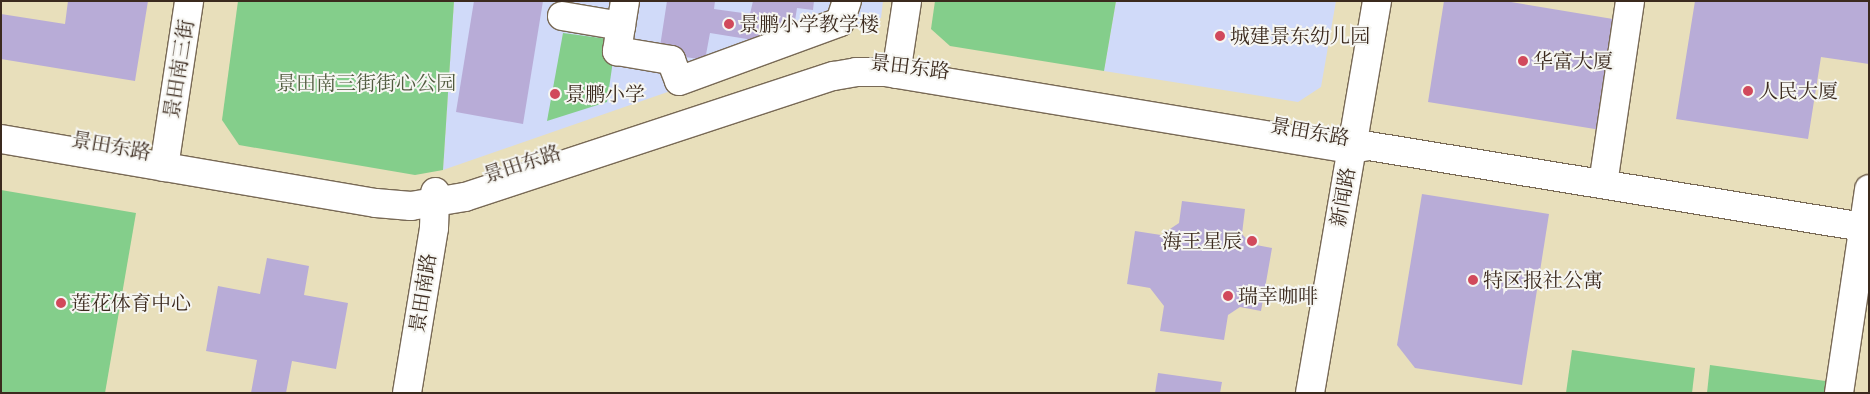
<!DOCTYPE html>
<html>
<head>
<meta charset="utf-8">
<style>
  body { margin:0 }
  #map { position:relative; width:1870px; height:394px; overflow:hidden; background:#e8dfbb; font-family:Alegreya,"Noto Serif SC",serif }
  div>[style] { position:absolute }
  .built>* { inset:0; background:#d0daf9 }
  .green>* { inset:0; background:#84ce8b }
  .building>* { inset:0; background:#b8acd7 }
  .roads { filter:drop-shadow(1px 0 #786955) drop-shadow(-1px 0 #786955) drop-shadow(0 1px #786955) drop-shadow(0 -1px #786955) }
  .minor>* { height:28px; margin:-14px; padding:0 14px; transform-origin:14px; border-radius:14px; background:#fff }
  .dots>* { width:14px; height:14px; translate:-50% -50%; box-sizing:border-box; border:2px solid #f6f6f2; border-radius:50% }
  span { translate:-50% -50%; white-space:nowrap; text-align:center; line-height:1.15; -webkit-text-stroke:4px #f6f6f2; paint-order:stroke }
  .poi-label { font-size:20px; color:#3b2a1e }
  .left { translate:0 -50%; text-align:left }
  .right { translate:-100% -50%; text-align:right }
  .street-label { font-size:20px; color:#3b2a1e }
  .park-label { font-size:20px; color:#515b3f }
  .frame { position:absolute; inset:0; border:2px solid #3b2a1e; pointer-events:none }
</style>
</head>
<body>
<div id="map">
  <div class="built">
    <div style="clip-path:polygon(454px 1px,883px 1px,881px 18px,443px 170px)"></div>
    <div style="clip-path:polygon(1116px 1px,1336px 1px,1321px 87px,1298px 102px,1104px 71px)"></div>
  </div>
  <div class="green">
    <div style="clip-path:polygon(238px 1px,454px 1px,443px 170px,415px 175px,239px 145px,222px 120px)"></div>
    <div style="clip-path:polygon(935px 1px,1116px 1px,1104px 71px,950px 46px,931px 29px)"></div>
    <div style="clip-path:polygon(563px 33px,616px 40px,607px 102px,547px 121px)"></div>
    <div style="clip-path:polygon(1px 190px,136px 213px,105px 393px,1px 393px)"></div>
    <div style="clip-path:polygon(1572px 350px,1695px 368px,1692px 393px,1566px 393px)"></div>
    <div style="clip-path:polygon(1710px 365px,1833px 382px,1832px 393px,1707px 393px)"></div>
  </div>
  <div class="building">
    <div style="clip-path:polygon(68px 1px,148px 1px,135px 81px,1px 59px,1px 14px,65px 24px)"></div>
    <div style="clip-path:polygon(474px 1px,543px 1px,523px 124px,456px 112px)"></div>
    <div style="clip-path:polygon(667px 1px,715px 1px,714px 9px,750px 14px,753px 1px,814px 1px,813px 10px,797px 8px,791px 46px,710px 33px,705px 60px,659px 53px)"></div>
    <div style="clip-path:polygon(1444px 1px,1505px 1px,1619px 20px,1601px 130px,1428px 102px)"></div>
    <div style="clip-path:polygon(1695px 1px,1869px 1px,1869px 64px,1821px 57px,1808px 139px,1676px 119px)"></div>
    <div style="clip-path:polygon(1422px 194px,1549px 214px,1522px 385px,1415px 368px,1397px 345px)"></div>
    <div style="clip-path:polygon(1182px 201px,1245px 209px,1242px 234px,1251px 244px,1272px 248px,1261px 311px,1240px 307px,1228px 315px,1224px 340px,1160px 331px,1164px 306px,1150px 288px,1127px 284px,1135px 231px,1161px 235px,1179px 223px)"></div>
    <div style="clip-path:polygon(267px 258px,309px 266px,304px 295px,348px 303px,336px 369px,292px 361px,286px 393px,251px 393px,257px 360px,206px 351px,218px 286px,260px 294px)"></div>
    <div style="clip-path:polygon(1158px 373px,1222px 382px,1220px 393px,1155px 393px)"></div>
  </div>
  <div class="roads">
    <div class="minor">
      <div style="left:625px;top:1px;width:51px;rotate:99.1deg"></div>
      <div style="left:617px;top:51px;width:55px;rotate:9.5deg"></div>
      <div style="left:671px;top:60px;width:22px;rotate:69deg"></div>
      <div style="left:679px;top:81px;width:171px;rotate:-20.1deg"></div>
      <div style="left:840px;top:22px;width:22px;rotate:-72deg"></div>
      <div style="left:562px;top:16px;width:60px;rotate:9.6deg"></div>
      <div style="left:896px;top:74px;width:74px;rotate:-81.4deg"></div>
      <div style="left:1px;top:139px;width:380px;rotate:9.7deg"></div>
      <div style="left:376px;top:203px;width:35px;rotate:5deg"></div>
      <div style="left:411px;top:206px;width:55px;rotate:-9.5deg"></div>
      <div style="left:465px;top:197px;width:388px;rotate:-18.2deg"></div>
      <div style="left:834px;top:76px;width:22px;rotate:-10deg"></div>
      <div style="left:856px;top:72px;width:29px"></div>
      <div style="left:885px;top:72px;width:473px;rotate:9.4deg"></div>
      <div style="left:1352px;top:149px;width:17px;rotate:-10deg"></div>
      <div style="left:1369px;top:146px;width:501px;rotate:9.31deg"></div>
      <div style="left:164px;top:167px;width:168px;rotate:-81.4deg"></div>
      <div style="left:1603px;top:184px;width:185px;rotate:-81.6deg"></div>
      <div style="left:407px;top:393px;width:167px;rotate:-80.7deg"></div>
      <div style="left:434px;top:228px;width:36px;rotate:-88deg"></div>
      <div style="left:1310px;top:393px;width:398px;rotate:-80.3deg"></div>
      <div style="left:1839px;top:393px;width:206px;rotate:-81.6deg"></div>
    </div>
  </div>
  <div class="dots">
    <div style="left:729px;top:24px;background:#d1495b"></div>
    <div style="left:1220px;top:36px;background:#d1495b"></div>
    <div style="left:1523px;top:61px;background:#d1495b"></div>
    <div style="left:1748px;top:91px;background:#d1495b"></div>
    <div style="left:555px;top:94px;background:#d1495b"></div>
    <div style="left:1252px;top:241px;background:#d1495b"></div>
    <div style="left:1473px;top:280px;background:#d1495b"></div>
    <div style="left:1228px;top:296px;background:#d1495b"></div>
    <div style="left:61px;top:303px;background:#d1495b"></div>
  </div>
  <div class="poi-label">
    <span class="left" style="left:739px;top:24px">景鹏小学教学楼</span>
    <span class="left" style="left:1230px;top:36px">城建景东幼儿园</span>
    <span class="left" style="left:1533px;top:61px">华富大厦</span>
    <span class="left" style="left:1758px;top:91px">人民大厦</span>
    <span class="left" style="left:565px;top:94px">景鹏小学</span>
    <span class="right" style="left:1242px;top:241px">海王星辰</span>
    <span class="left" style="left:1483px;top:280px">特区报社公寓</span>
    <span class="left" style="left:1238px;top:296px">瑞幸咖啡</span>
    <span class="left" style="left:71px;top:303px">莲花体育中心</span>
  </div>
  <div class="street-label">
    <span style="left:910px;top:67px;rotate:7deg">景田东路</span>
    <span style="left:179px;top:69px;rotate:-81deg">景田南三街</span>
    <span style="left:1310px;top:132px;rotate:10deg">景田东路</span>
    <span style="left:111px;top:146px;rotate:10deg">景田东路</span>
    <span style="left:522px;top:164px;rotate:-18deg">景田东路</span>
    <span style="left:1343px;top:197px;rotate:-80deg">新闻路</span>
    <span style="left:423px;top:293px;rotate:-81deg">景田南路</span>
  </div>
  <div class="park-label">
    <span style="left:366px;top:83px">景田南三街街心公园</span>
  </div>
  <div class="frame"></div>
</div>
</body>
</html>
